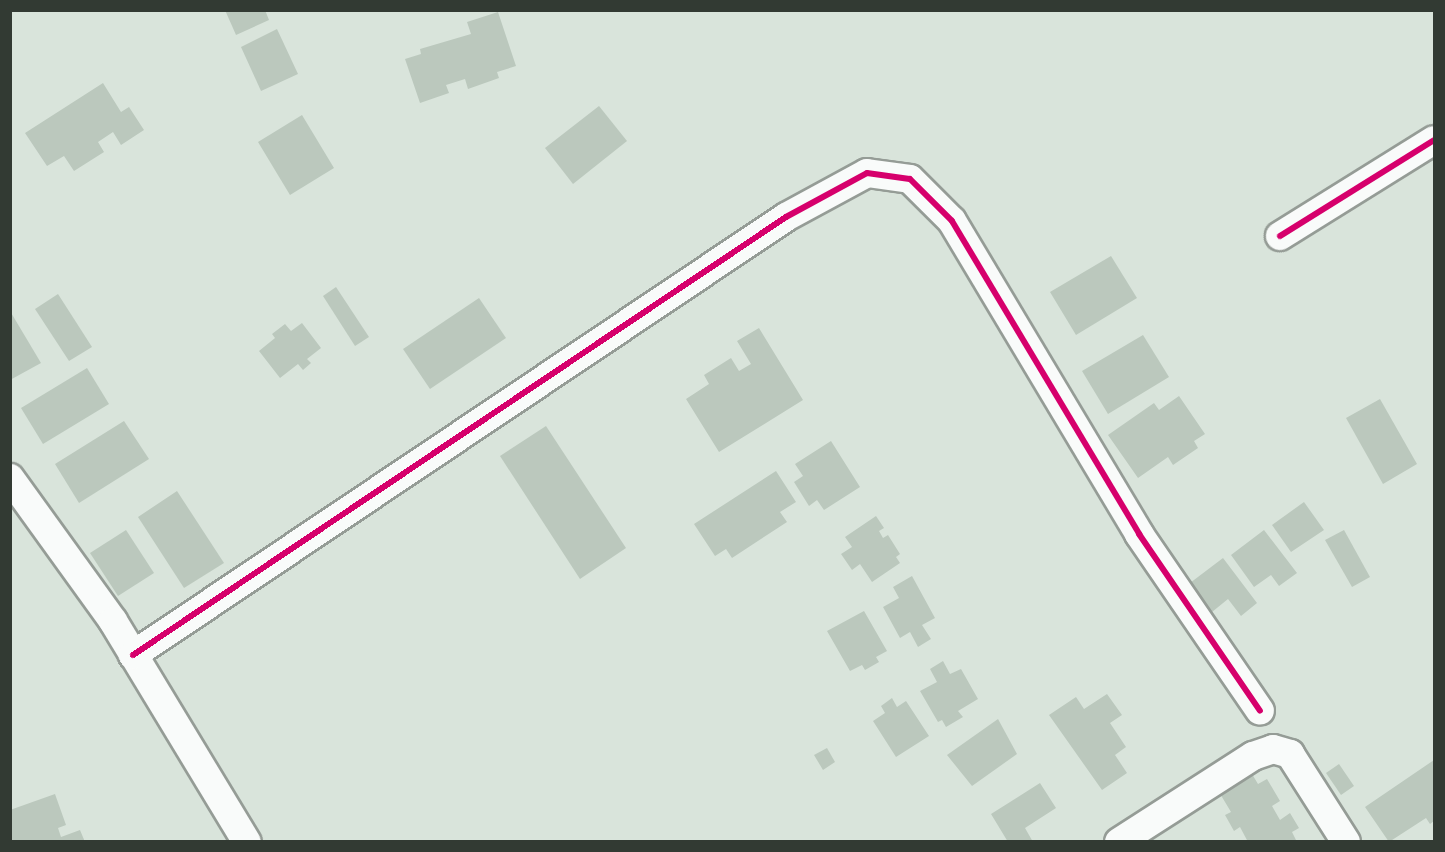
<!DOCTYPE html>
<html>
<head>
<meta charset="utf-8">
<style>
  body { margin:0 }
  #map { position:relative; width:1445px; height:852px; overflow:hidden; background:#d9e4db; font-family:Overpass,sans-serif }
  div>[style] { position:absolute }
  .building>* { inset:0; background:#bbc8bd }
  .roads { filter:drop-shadow(2px 0 #959c96) drop-shadow(-2px 0 #959c96) drop-shadow(0 2px #959c96) drop-shadow(0 -2px #959c96) }
  .minor>* { height:28px; margin:-14px; padding:0 14px; transform-origin:14px; border-radius:14px; background:#f9fbfa }
  .cycleway>* { height:6px; margin:-3px; padding:0 3px; transform-origin:3px; border-radius:3px; background:#d6006c }
  span { translate:-50% -50%; white-space:nowrap; text-align:center; line-height:1.15; -webkit-text-stroke:5px #d5e8d8; paint-order:stroke }
  .frame { position:absolute; inset:0; border:12px solid #323a33; pointer-events:none }
</style>
</head>
<body>
<div id="map">
  <div class="building">
    <div style="clip-path:polygon(225px 10px,265px 10px,269px 20px,236px 35px)"></div>
    <div style="clip-path:polygon(498px 12px,516px 66px,497px 72px,499px 78px,468px 89px,465px 79px,446px 85px,449px 93px,420px 103px,405px 59px,421px 54px,420px 49px,471px 34px,467px 22px)"></div>
    <div style="clip-path:polygon(277px 29px,298px 74px,261px 91px,241px 47px)"></div>
    <div style="clip-path:polygon(103px 83px,121px 112px,129px 107px,144px 130px,121px 145px,113px 132px,98px 142px,104px 152px,74px 171px,64px 156px,47px 166px,25px 133px)"></div>
    <div style="clip-path:polygon(599px 106px,627px 141px,573px 184px,545px 148px)"></div>
    <div style="clip-path:polygon(302px 115px,334px 168px,290px 195px,258px 142px)"></div>
    <div style="clip-path:polygon(1111px 256px,1137px 298px,1076px 335px,1050px 292px)"></div>
    <div style="clip-path:polygon(336px 287px,369px 337px,355px 346px,323px 296px)"></div>
    <div style="clip-path:polygon(58px 294px,92px 347px,69px 361px,35px 309px)"></div>
    <div style="clip-path:polygon(479px 298px,506px 338px,430px 389px,403px 349px)"></div>
    <div style="clip-path:polygon(10px 311px,41px 363px,10px 380px)"></div>
    <div style="clip-path:polygon(302px 323px,321px 348px,307px 359px,311px 363px,303px 370px,298px 364px,280px 378px,259px 351px,275px 338px,272px 334px,285px 324px,291px 331px)"></div>
    <div style="clip-path:polygon(759px 328px,803px 400px,719px 452px,686px 399px,709px 384px,704px 375px,731px 358px,739px 371px,751px 364px,737px 341px)"></div>
    <div style="clip-path:polygon(1143px 335px,1169px 377px,1108px 414px,1082px 371px)"></div>
    <div style="clip-path:polygon(87px 368px,109px 404px,43px 444px,21px 408px)"></div>
    <div style="clip-path:polygon(1179px 396px,1205px 434px,1194px 441px,1198px 448px,1173px 465px,1168px 457px,1138px 478px,1108px 435px,1154px 403px,1159px 410px)"></div>
    <div style="clip-path:polygon(1380px 399px,1417px 464px,1383px 484px,1346px 418px)"></div>
    <div style="clip-path:polygon(124px 421px,149px 459px,79px 503px,55px 464px)"></div>
    <div style="clip-path:polygon(546px 426px,626px 548px,580px 579px,500px 456px)"></div>
    <div style="clip-path:polygon(831px 441px,860px 487px,824px 510px,817px 500px,809px 506px,794px 482px,803px 476px,795px 464px)"></div>
    <div style="clip-path:polygon(776px 471px,796px 502px,780px 512px,787px 522px,732px 558px,726px 549px,715px 556px,694px 524px)"></div>
    <div style="clip-path:polygon(177px 491px,224px 563px,184px 588px,138px 517px)"></div>
    <div style="clip-path:polygon(1304px 502px,1324px 530px,1291px 552px,1272px 525px)"></div>
    <div style="clip-path:polygon(876px 516px,884px 528px,879px 531px,883px 538px,888px 535px,900px 554px,896px 557px,900px 563px,872px 582px,860px 564px,852px 570px,841px 554px,852px 547px,845px 537px)"></div>
    <div style="clip-path:polygon(126px 530px,154px 573px,118px 596px,90px 553px)"></div>
    <div style="clip-path:polygon(1264px 530px,1297px 573px,1279px 586px,1271px 575px,1254px 587px,1231px 555px)"></div>
    <div style="clip-path:polygon(1344px 530px,1370px 577px,1352px 587px,1325px 540px)"></div>
    <div style="clip-path:polygon(1223px 558px,1257px 603px,1241px 616px,1228px 599px,1212px 612px,1190px 583px)"></div>
    <div style="clip-path:polygon(912px 576px,935px 618px,922px 625px,931px 639px,918px 647px,910px 632px,900px 638px,883px 607px,899px 598px,893px 587px)"></div>
    <div style="clip-path:polygon(864px 611px,887px 651px,876px 657px,879px 662px,865px 670px,862px 665px,850px 671px,827px 631px)"></div>
    <div style="clip-path:polygon(943px 661px,950px 674px,961px 669px,978px 699px,958px 711px,963px 717px,946px 727px,942px 720px,938px 722px,920px 691px,937px 682px,930px 669px)"></div>
    <div style="clip-path:polygon(1107px 694px,1122px 715px,1110px 723px,1126px 747px,1115px 755px,1127px 773px,1102px 790px,1049px 715px,1076px 697px,1084px 709px)"></div>
    <div style="clip-path:polygon(892px 698px,897px 707px,906px 701px,929px 736px,896px 757px,873px 721px,885px 713px,881px 706px)"></div>
    <div style="clip-path:polygon(998px 719px,1017px 754px,972px 786px,947px 755px)"></div>
    <div style="clip-path:polygon(827px 748px,835px 762px,823px 770px,814px 755px)"></div>
    <div style="clip-path:polygon(1434px 760px,1434px 821px,1430px 824px,1426px 818px,1389px 842px,1365px 807px)"></div>
    <div style="clip-path:polygon(1339px 764px,1354px 786px,1341px 795px,1326px 773px)"></div>
    <div style="clip-path:polygon(1252px 774px,1258px 784px,1267px 779px,1280px 801px,1272px 806px,1280px 820px,1290px 813px,1299px 828px,1292px 832px,1297px 842px,1248px 842px,1240px 827px,1234px 831px,1225px 815px,1231px 812px,1219px 792px)"></div>
    <div style="clip-path:polygon(1040px 783px,1056px 808px,1025px 828px,1033px 842px,1008px 842px,991px 814px)"></div>
    <div style="clip-path:polygon(55px 794px,66px 825px,58px 828px,61px 837px,80px 830px,85px 842px,10px 842px,10px 810px)"></div>
  </div>
  <div class="roads">
    <div class="minor">
      <div style="left:1280px;top:236px;width:181px;rotate:-31.9deg"></div>
      <div style="left:10px;top:478px;width:176px;rotate:54.2deg"></div>
      <div style="left:113px;top:621px;width:258px;rotate:58.8deg"></div>
      <div style="left:133px;top:655px;width:786px;rotate:-33.85deg"></div>
      <div style="left:786px;top:217px;width:92px;rotate:-28.5deg"></div>
      <div style="left:867px;top:173px;width:43px;rotate:7.9deg"></div>
      <div style="left:910px;top:179px;width:59px;rotate:45deg"></div>
      <div style="left:952px;top:221px;width:365px;rotate:59.1deg"></div>
      <div style="left:1139px;top:534px;width:214px;rotate:55.6deg"></div>
      <div style="left:1119px;top:842px;width:159px;rotate:-32.7deg"></div>
      <div style="left:1253px;top:756px;width:21px;rotate:-19deg"></div>
      <div style="left:1273px;top:749px;width:18px;rotate:16deg"></div>
      <div style="left:1290px;top:754px;width:104px;rotate:57.5deg"></div>
    </div>
  </div>
  <div class="cycleway">
    <div style="left:1280px;top:236px;width:181px;rotate:-31.9deg"></div>
    <div style="left:133px;top:655px;width:786px;rotate:-33.85deg"></div>
    <div style="left:786px;top:217px;width:92px;rotate:-28.5deg"></div>
    <div style="left:867px;top:173px;width:43px;rotate:7.9deg"></div>
    <div style="left:910px;top:179px;width:59px;rotate:45deg"></div>
    <div style="left:952px;top:221px;width:365px;rotate:59.1deg"></div>
    <div style="left:1139px;top:534px;width:214px;rotate:55.6deg"></div>
  </div>
  <div class="frame"></div>
</div>
</body>
</html>
